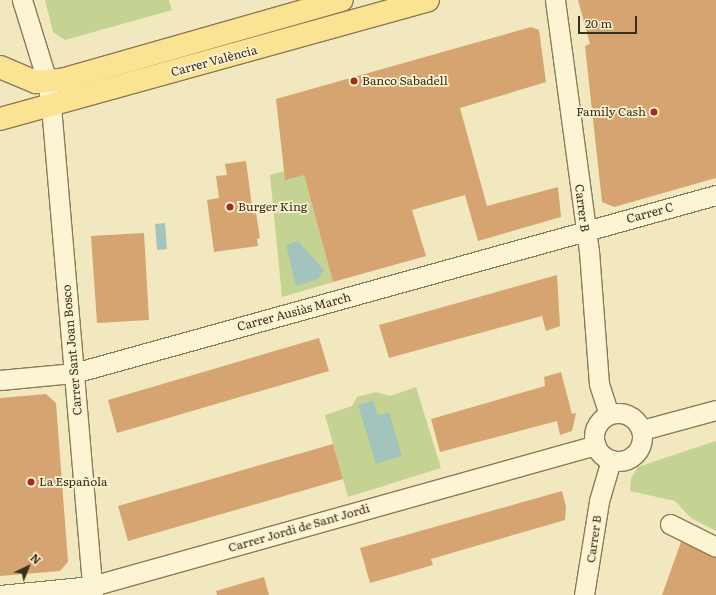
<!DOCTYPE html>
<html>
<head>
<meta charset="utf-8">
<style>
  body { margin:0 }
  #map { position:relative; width:716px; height:595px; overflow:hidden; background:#f2e8bf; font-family:Literata,serif }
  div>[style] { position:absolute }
  .green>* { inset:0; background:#c4d292 }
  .water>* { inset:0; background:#a3c4bd }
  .building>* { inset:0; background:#d5a471 }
  .roads { filter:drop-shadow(1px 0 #8d7955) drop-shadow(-1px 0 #8d7955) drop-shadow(0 1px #8d7955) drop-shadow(0 -1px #8d7955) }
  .minor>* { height:19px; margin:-9.5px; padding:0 9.5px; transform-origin:9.5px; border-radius:9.5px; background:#fcf4d3 }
  .minor>.ring { margin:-9.5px; padding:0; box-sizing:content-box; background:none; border:19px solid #fcf4d3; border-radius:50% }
  .major>* { height:22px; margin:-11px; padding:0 11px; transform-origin:11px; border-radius:11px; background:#fae493 }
  .dots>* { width:11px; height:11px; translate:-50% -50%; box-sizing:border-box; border:2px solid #f9f1d0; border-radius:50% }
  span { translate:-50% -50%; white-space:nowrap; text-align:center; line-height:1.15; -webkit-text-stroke:3.5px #f9f1d0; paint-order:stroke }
  .street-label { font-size:12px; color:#3b2e1b }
  .poi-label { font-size:12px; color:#3b2e1b }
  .left { translate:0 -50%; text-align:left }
  .right { translate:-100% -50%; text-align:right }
  .north { position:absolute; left:8px; top:547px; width:40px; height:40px; -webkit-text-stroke:3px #f9f1d0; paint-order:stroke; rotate:43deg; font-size:11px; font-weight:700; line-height:16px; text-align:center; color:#3b2e1b }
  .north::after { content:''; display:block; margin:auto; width:14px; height:18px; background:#3b2e1b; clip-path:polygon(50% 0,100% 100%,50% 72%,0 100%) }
  .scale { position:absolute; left:578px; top:16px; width:59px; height:18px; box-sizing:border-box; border:2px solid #3b2e1b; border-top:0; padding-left:5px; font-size:12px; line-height:14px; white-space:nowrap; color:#3b2e1b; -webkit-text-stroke:3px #f9f1d0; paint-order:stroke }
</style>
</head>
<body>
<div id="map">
  <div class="green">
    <div style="clip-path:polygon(45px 0,169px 0,172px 10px,65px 40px,53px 32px)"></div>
    <div style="clip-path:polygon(284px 171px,304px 175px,333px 282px,282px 297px,270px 175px)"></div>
    <div style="clip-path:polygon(416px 387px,441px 468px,348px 497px,325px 415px,352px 406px,357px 397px,376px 392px,390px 396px)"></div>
    <div style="clip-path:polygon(716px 441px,716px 531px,691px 518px,675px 501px,630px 491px,631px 478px,638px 467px)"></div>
  </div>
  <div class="water">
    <div style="clip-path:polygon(165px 223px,167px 249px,157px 250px,155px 224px)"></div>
    <div style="clip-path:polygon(298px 241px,324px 270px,318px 279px,296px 286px,286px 245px)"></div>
    <div style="clip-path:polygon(373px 401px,378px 415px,389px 412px,402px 456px,376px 464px,358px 405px)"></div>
  </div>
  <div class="building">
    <div style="clip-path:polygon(578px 0,716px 0,716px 178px,614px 207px,602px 202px,585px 46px,590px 44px)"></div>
    <div style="clip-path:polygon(531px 27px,539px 30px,546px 82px,460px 108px,487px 206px,558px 187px,561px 217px,478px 241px,465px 195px,412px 210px,426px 256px,333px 282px,304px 175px,285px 180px,276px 99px)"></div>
    <div style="clip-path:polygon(246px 161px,253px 214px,256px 213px,260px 238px,257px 239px,258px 246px,214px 252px,207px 200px,219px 198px,216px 176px,227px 175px,225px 164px)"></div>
    <div style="clip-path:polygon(144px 233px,149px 320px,97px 323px,91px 236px)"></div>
    <div style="clip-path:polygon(557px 275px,560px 326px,546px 331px,542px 316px,389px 358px,379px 325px)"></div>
    <div style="clip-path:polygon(319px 338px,329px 371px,117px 433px,108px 400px)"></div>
    <div style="clip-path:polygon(561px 372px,572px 414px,576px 413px,572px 431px,560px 435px,557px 421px,440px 452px,431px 419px,545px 386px,544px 377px)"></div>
    <div style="clip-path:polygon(46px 394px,56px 403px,68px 562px,60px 571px,0 576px,0 398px)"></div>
    <div style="clip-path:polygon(333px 444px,343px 479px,128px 541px,118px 506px)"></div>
    <div style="clip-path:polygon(562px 491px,566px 507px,565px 520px,431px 559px,433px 565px,370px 583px,360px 548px)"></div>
    <div style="clip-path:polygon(681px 542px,716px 558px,716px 595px,662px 595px)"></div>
    <div style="clip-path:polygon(264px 577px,269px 595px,217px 595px,216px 591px)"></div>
  </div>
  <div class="roads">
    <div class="minor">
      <div style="left:22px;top:0;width:85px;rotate:72.8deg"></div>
      <div style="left:47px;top:81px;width:25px;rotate:81deg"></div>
      <div style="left:51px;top:106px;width:491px;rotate:85.1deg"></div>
      <div style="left:555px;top:0;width:253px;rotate:82.3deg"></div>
      <div style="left:589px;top:251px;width:133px;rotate:85.7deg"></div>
      <div style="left:599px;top:384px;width:32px;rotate:72deg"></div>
      <div style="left:0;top:380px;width:74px;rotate:-5.4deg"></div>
      <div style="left:74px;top:373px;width:666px;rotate:-15.5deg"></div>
      <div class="ring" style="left:594px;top:413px;width:29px;height:29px"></div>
      <div style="left:642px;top:430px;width:77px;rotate:-15.1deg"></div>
      <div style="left:670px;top:524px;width:51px;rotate:26.6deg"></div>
      <div style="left:0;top:595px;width:92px;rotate:-5.6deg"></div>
      <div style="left:92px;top:586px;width:523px;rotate:-15.63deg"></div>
      <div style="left:584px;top:595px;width:95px;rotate:-80.9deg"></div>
      <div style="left:599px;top:501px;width:43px;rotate:-73.7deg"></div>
    </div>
    <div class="major">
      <div style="left:0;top:67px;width:39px;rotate:23deg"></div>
      <div style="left:36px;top:82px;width:25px;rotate:-5deg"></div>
      <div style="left:61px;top:80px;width:292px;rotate:-15.9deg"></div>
      <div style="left:0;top:119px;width:444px;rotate:-15.5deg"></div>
    </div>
  </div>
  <div class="dots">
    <div style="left:354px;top:81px;background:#a32b1f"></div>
    <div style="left:654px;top:112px;background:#a32b1f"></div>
    <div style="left:230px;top:207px;background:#a32b1f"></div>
    <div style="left:31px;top:482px;background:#a32b1f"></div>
  </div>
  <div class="street-label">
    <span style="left:214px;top:61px;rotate:-15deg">Carrer València</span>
    <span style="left:582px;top:208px;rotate:83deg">Carrer B</span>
    <span style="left:650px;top:213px;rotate:-15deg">Carrer C</span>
    <span style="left:294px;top:312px;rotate:-15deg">Carrer Ausiàs March</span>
    <span style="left:72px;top:350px;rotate:-95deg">Carrer Sant Joan Bosco</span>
    <span style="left:299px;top:528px;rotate:-16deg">Carrer Jordi de Sant Jordi</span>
    <span style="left:594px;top:539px;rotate:-82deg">Carrer B</span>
  </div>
  <div class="poi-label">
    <span class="left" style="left:362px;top:81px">Banco Sabadell</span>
    <span class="right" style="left:646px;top:112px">Family Cash</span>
    <span class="left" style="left:238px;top:207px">Burger King</span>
    <span class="left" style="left:39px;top:482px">La Española</span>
  </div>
  <div class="north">N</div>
  <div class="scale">20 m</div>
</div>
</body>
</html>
